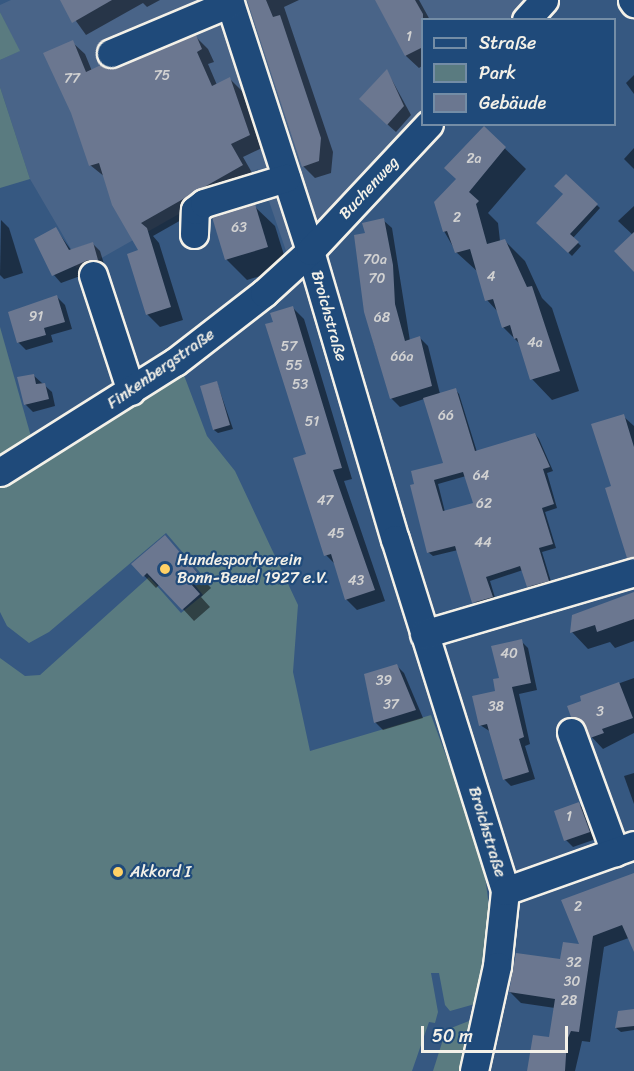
<!DOCTYPE html>
<html>
<head>
<meta charset="utf-8">
<style>
  body { margin:0 }
  #map { position:relative; width:634px; height:1071px; overflow:hidden; background:#365881; font-family:Sriracha,sans-serif }
  div>[style] { position:absolute }
  .built>* { inset:0; background:#496488 }
  .green>* { inset:0; background:#5a7b80 }
  .shadow>* { inset:0; background:#0007 }
  .building>* { inset:0; background:#6b7790 }
  .roads { filter:drop-shadow(2px 0 #f4f1e8) drop-shadow(-2px 0 #f4f1e8) drop-shadow(0 2px #f4f1e8) drop-shadow(0 -2px #f4f1e8) }
  .minor>* { height:27px; margin:-13.5px; padding:0 13.5px; transform-origin:13.5px; border-radius:13.5px; background:#1f4a7a }
  .dots>* { width:16px; height:16px; translate:-50% -50%; box-sizing:border-box; border:3px solid #1f4a7a; border-radius:50% }
  span { translate:-50% -50%; white-space:nowrap; text-align:center; line-height:1.15; -webkit-text-stroke:4.5px #1f4a7a; paint-order:stroke }
  .number-label { font-size:14px; color:#d2d2d2 }
  .number-label span { -webkit-text-stroke-width:0 }
  .street-label { font-size:16px; color:#f4f1e8 }
  .poi-label { font-size:16px; color:#f4f1e8 }
  .left { translate:0 -50%; text-align:left }
  .legend { position:absolute; left:421px; top:18px; width:195px; height:108px; box-sizing:border-box; background:#1f4a7a; border:2px solid #748da6; margin:0; padding:8px 10px; list-style:none; font-size:18px; color:#f4f1e8 }
  .legend li { display:flex; align-items:center; gap:12px; height:30px }
  .legend b { width:30px; border:2px solid #748da6 }
  .scale { position:absolute; left:421px; top:1026px; width:147px; height:27px; box-sizing:border-box; border:3px solid #f4f1e8; border-top:0; padding-left:8px; font-size:18px; line-height:21px; white-space:nowrap; color:#f4f1e8; -webkit-text-stroke:4px #1f4a7a; paint-order:stroke }
</style>
</head>
<body>
<div id="map">
  <div class="built">
    <div style="clip-path:polygon(11px 0,527px 0,509px 19px,422px 20px,422px 116px,286px 251px,258px 169px,98px 260px,76px 268px,71px 249px,30px 179px,0 87px,0 60px,19px 51px,0 12px,0 5px)"></div>
  </div>
  <div class="green">
    <div style="clip-path:polygon(0 12px,20px 51px,0 60px)"></div>
    <div style="clip-path:polygon(0 87px,30px 179px,0 188px)"></div>
    <div style="clip-path:polygon(0 327px,32px 440px,0 459px)"></div>
    <div style="clip-path:polygon(182px 370px,207px 436px,235px 471px,298px 605px,293px 672px,310px 751px,431px 715px,473px 829px,484px 869px,489px 906px,483px 986px,475px 1004px,450px 1011px,445px 1005px,439px 973px,431px 973px,438px 1012px,435px 1023px,429px 1022px,412px 1071px,0 1071px,0 658px,25px 676px,40px 675px,149px 577px,181px 613px,203px 595px,194px 584px,203px 576px,166px 533px,49px 632px,29px 643px,7px 626px,0 612px,0 480px)"></div>
    <div style="clip-path:polygon(474px 1019px,460px 1071px,433px 1071px,446px 1030px)"></div>
  </div>
  <div class="shadow">
    <div style="clip-path:polygon(61px 0,160px 0,147px 7px,143px 3px,86px 35px)"></div>
    <div style="clip-path:polygon(249px 0,299px 0,284px 7px,333px 152px,331px 173px,315px 178px,303px 166px)"></div>
    <div style="clip-path:polygon(377px 0,419px 0,430px 20px,422px 20px,422px 66px,419px 68px,406px 56px)"></div>
    <div style="clip-path:polygon(195px 36px,208px 49px,214px 62px,208px 64px,217px 85px,230px 79px,243px 92px,262px 148px,243px 157px,255px 178px,153px 236px,159px 243px,183px 320px,160px 327px,147px 314px,140px 251px,105px 177px,90px 165px,72px 42px,85px 54px,92px 71px,117px 69px)"></div>
    <div style="clip-path:polygon(387px 71px,411px 115px,396px 132px,368px 107px)"></div>
    <div style="clip-path:polygon(634px 75px,634px 94px,626px 83px)"></div>
    <div style="clip-path:polygon(484px 128px,526px 169px,488px 213px,498px 223px,500px 241px,504px 240px,525px 261px,542px 298px,552px 308px,579px 391px,552px 400px,532px 379px,522px 346px,503px 327px,499px 313px,487px 300px,478px 272px,456px 252px,444px 231px,458px 179px)"></div>
    <div style="clip-path:polygon(634px 148px,634px 169px,624px 159px)"></div>
    <div style="clip-path:polygon(566px 176px,600px 208px,573px 238px,581px 246px,572px 256px,538px 223px,565px 194px)"></div>
    <div style="clip-path:polygon(254px 206px,275px 226px,288px 268px,247px 280px,227px 260px,214px 218px)"></div>
    <div style="clip-path:polygon(634px 206px,634px 236px,618px 221px)"></div>
    <div style="clip-path:polygon(1px 220px,9px 228px,23px 273px,4px 279px,0 275px)"></div>
    <div style="clip-path:polygon(evenodd,383px 220px,392px 228px,410px 341px,420px 338px,428px 346px,440px 394px,455px 389px,459px 394px,477px 452px,535px 434px,539px 439px,553px 471px,547px 473px,557px 508px,545px 512px,556px 548px,542px 552px,552px 585px,532px 591px,523px 570px,490px 581px,496px 601px,477px 607px,458px 550px,433px 556px,428px 552px,412px 486px,444px 464px,424px 399px,400px 407px,391px 398px,373px 341px,356px 236px,367px 234px,383px 220px,466px 476px,475px 504px,445px 512px,438px 484px,466px 476px)"></div>
    <div style="clip-path:polygon(56px 229px,71px 250px,92px 243px,100px 251px,105px 267px,61px 283px,54px 275px)"></div>
    <div style="clip-path:polygon(57px 297px,65px 305px,72px 329px,51px 335px,53px 342px,26px 350px,18px 342px)"></div>
    <div style="clip-path:polygon(293px 308px,304px 319px,352px 479px,344px 481px,385px 601px,357px 610px,346px 599px,336px 565px,326px 555px,308px 455px,274px 323px)"></div>
    <div style="clip-path:polygon(33px 375px,52px 392px,55px 406px,33px 412px,25px 404px)"></div>
    <div style="clip-path:polygon(217px 383px,233px 429px,218px 433px,214px 430px)"></div>
    <div style="clip-path:polygon(623px 416px,634px 426px,634px 563px,628px 557px,612px 487px)"></div>
    <div style="clip-path:polygon(165px 537px,211px 588px,201px 597px,210px 607px,194px 621px,160px 584px,156px 588px,133px 564px)"></div>
    <div style="clip-path:polygon(634px 594px,634px 641px,615px 648px,610px 642px,588px 649px,572px 632px)"></div>
    <div style="clip-path:polygon(521px 641px,528px 648px,537px 690px,519px 694px,530px 744px,525px 746px,535px 779px,511px 786px,504px 779px,491px 732px,480px 725px)"></div>
    <div style="clip-path:polygon(396px 665px,404px 673px,423px 718px,383px 730px,375px 722px)"></div>
    <div style="clip-path:polygon(634px 678px,634px 733px,603px 749px,572px 716px,583px 702px,581px 697px)"></div>
    <div style="clip-path:polygon(634px 773px,634px 804px,624px 776px)"></div>
    <div style="clip-path:polygon(579px 804px,586px 811px,596px 839px,573px 847px,566px 840px)"></div>
    <div style="clip-path:polygon(634px 876px,634px 936px,604px 947px,590px 1042px,582px 1041px,575px 1071px,528px 1071px,551px 1039px,555px 1008px,521px 1003px,510px 992px,581px 946px)"></div>
    <div style="clip-path:polygon(634px 1011px,634px 1030px,621px 1032px,616px 1028px,619px 1013px)"></div>
  </div>
  <div class="building">
    <div style="clip-path:polygon(60px 0,112px 0,72px 23px)"></div>
    <div style="clip-path:polygon(247px 0,266px 0,273px 17px,280px 15px,321px 138px,319px 161px,302px 167px)"></div>
    <div style="clip-path:polygon(375px 0,415px 0,423px 14px,423px 47px,405px 56px)"></div>
    <div style="clip-path:polygon(196px 35px,202px 49px,197px 52px,212px 86px,230px 77px,250px 135px,231px 144px,243px 165px,141px 223px,147px 228px,171px 307px,146px 315px,127px 254px,138px 250px,112px 205px,99px 163px,89px 166px,71px 113px,43px 53px,73px 40px,86px 72px,101px 65px,117px 68px)"></div>
    <div style="clip-path:polygon(387px 69px,404px 106px,387px 125px,359px 99px)"></div>
    <div style="clip-path:polygon(484px 126px,506px 147px,469px 192px,479px 201px,476px 204px,487px 244px,505px 239px,527px 287px,532px 286px,560px 371px,530px 380px,517px 338px,514px 339px,510px 325px,502px 328px,493px 299px,485px 301px,470px 249px,455px 253px,447px 231px,443px 232px,434px 202px,456px 179px,444px 168px)"></div>
    <div style="clip-path:polygon(566px 174px,598px 204px,570px 234px,579px 242px,568px 253px,536px 223px,563px 194px,554px 186px)"></div>
    <div style="clip-path:polygon(255px 204px,268px 247px,225px 260px,212px 217px)"></div>
    <div style="clip-path:polygon(384px 218px,393px 265px,395px 304px,405px 341px,420px 336px,432px 386px,390px 399px,364px 312px,354px 235px,365px 233px,362px 223px)"></div>
    <div style="clip-path:polygon(56px 227px,69px 250px,93px 242px,98px 260px,88px 260px,52px 276px,34px 239px)"></div>
    <div style="clip-path:polygon(634px 232px,634px 272px,614px 251px)"></div>
    <div style="clip-path:polygon(57px 295px,65px 322px,44px 328px,46px 335px,17px 343px,8px 312px)"></div>
    <div style="clip-path:polygon(293px 306px,342px 468px,333px 470px,375px 590px,345px 600px,331px 554px,324px 556px,293px 458px,306px 454px,265px 324px,273px 322px,270px 313px)"></div>
    <div style="clip-path:polygon(34px 374px,36px 384px,45px 383px,49px 399px,24px 405px,17px 377px)"></div>
    <div style="clip-path:polygon(217px 381px,230px 425px,213px 430px,200px 386px)"></div>
    <div style="clip-path:polygon(evenodd,456px 388px,475px 451px,535px 433px,550px 467px,543px 469px,554px 504px,542px 508px,553px 544px,539px 548px,549px 581px,527px 587px,520px 566px,486px 577px,493px 597px,472px 603px,455px 546px,427px 553px,410px 485px,414px 484px,411px 471px,443px 463px,423px 398px,456px 388px,463px 472px,473px 503px,443px 511px,434px 480px,463px 472px)"></div>
    <div style="clip-path:polygon(624px 414px,634px 447px,634px 557px,627px 558px,605px 488px,611px 486px,591px 424px)"></div>
    <div style="clip-path:polygon(165px 535px,200px 576px,191px 584px,200px 594px,182px 610px,147px 573px,143px 577px,131px 564px)"></div>
    <div style="clip-path:polygon(634px 592px,634px 619px,597px 632px,595px 625px,570px 633px,572px 615px)"></div>
    <div style="clip-path:polygon(522px 639px,531px 683px,512px 687px,524px 737px,519px 739px,529px 772px,503px 780px,487px 724px,479px 726px,472px 696px,495px 691px,493px 679px,499px 678px,491px 646px)"></div>
    <div style="clip-path:polygon(397px 664px,416px 710px,374px 723px,364px 674px)"></div>
    <div style="clip-path:polygon(619px 682px,633px 718px,602px 729px,604px 733px,590px 738px,581px 720px,571px 717px,567px 706px,581px 701px,580px 696px)"></div>
    <div style="clip-path:polygon(579px 802px,590px 832px,564px 841px,554px 811px)"></div>
    <div style="clip-path:polygon(634px 873px,634px 952px,622px 925px,593px 936px,579px 1032px,571px 1031px,567px 1040px,565px 1071px,527px 1071px,533px 1035px,549px 1037px,555px 999px,509px 992px,516px 953px,560px 959px,563px 942px,579px 944px,561px 900px)"></div>
    <div style="clip-path:polygon(634px 1009px,634px 1026px,615px 1028px,618px 1011px)"></div>
  </div>
  <div class="roads">
    <div class="minor">
      <div style="left:229px;top:0;width:264px;rotate:72.1deg"></div>
      <div style="left:310px;top:251px;width:300px;rotate:73.6deg"></div>
      <div style="left:395px;top:539px;width:369px;rotate:72.6deg"></div>
      <div style="left:505px;top:891px;width:75px;rotate:96.1deg"></div>
      <div style="left:497px;top:966px;width:107px;rotate:102.4deg"></div>
      <div style="left:632px;top:0;width:4px;rotate:56deg"></div>
      <div style="left:526px;top:20px;width:27px;rotate:-48deg"></div>
      <div style="left:111px;top:53px;width:129px;rotate:-22.8deg"></div>
      <div style="left:194px;top:234px;width:24px;rotate:-88deg"></div>
      <div style="left:195px;top:210px;width:11px;rotate:-38deg"></div>
      <div style="left:204px;top:203px;width:86px;rotate:-17deg"></div>
      <div style="left:93px;top:275px;width:122px;rotate:71.9deg"></div>
      <div style="left:0;top:472px;width:207px;rotate:-32.2deg"></div>
      <div style="left:175px;top:362px;width:113px;rotate:-37.8deg"></div>
      <div style="left:264px;top:293px;width:62px;rotate:-42.4deg"></div>
      <div style="left:310px;top:251px;width:174px;rotate:-46.9deg"></div>
      <div style="left:424px;top:634px;width:219px;rotate:-16.4deg"></div>
      <div style="left:571px;top:732px;width:128px;rotate:69.9deg"></div>
      <div style="left:505px;top:891px;width:137px;rotate:-19.6deg"></div>
    </div>
  </div>
  <div class="dots">
    <div style="left:165px;top:569px;background:#ffd166"></div>
    <div style="left:118px;top:872px;background:#ffd166"></div>
  </div>
  <div class="number-label">
    <span style="left:409px;top:37px">1</span>
    <span style="left:162px;top:76px">75</span>
    <span style="left:72px;top:79px">77</span>
    <span style="left:474px;top:159px">2a</span>
    <span style="left:457px;top:218px">2</span>
    <span style="left:239px;top:228px">63</span>
    <span style="left:375px;top:260px">70a</span>
    <span style="left:491px;top:277px">4</span>
    <span style="left:377px;top:279px">70</span>
    <span style="left:36px;top:317px">91</span>
    <span style="left:382px;top:318px">68</span>
    <span style="left:535px;top:343px">4a</span>
    <span style="left:289px;top:347px">57</span>
    <span style="left:402px;top:357px">66a</span>
    <span style="left:294px;top:366px">55</span>
    <span style="left:300px;top:385px">53</span>
    <span style="left:446px;top:416px">66</span>
    <span style="left:312px;top:422px">51</span>
    <span style="left:481px;top:476px">64</span>
    <span style="left:325px;top:501px">47</span>
    <span style="left:484px;top:504px">62</span>
    <span style="left:336px;top:534px">45</span>
    <span style="left:483px;top:543px">44</span>
    <span style="left:356px;top:581px">43</span>
    <span style="left:509px;top:654px">40</span>
    <span style="left:384px;top:681px">39</span>
    <span style="left:391px;top:705px">37</span>
    <span style="left:496px;top:707px">38</span>
    <span style="left:600px;top:712px">3</span>
    <span style="left:569px;top:817px">1</span>
    <span style="left:578px;top:907px">2</span>
    <span style="left:574px;top:963px">32</span>
    <span style="left:572px;top:982px">30</span>
    <span style="left:569px;top:1001px">28</span>
  </div>
  <div class="street-label">
    <span style="left:369px;top:188px;rotate:-47deg">Buchenweg</span>
    <span style="left:329px;top:316px;rotate:74deg">Broichstraße</span>
    <span style="left:161px;top:369px;rotate:-35deg">Finkenbergstraße</span>
    <span style="left:487px;top:832px;rotate:73deg">Broichstraße</span>
  </div>
  <div class="poi-label">
    <span class="left" style="left:177px;top:569px">Hundesportverein<br>Bonn-Beuel 1927 e.V.</span>
    <span class="left" style="left:130px;top:872px">Akkord I</span>
  </div>
  <ul class="legend">
  <li><b style="height:8px;background:#1f4a7a"></b>Straße</li>
  <li><b style="height:16px;background:#5a7b80"></b>Park</li>
  <li><b style="height:16px;background:#6b7790"></b>Gebäude</li>
  </ul>
  <div class="scale">50 m</div>
</div>
</body>
</html>
